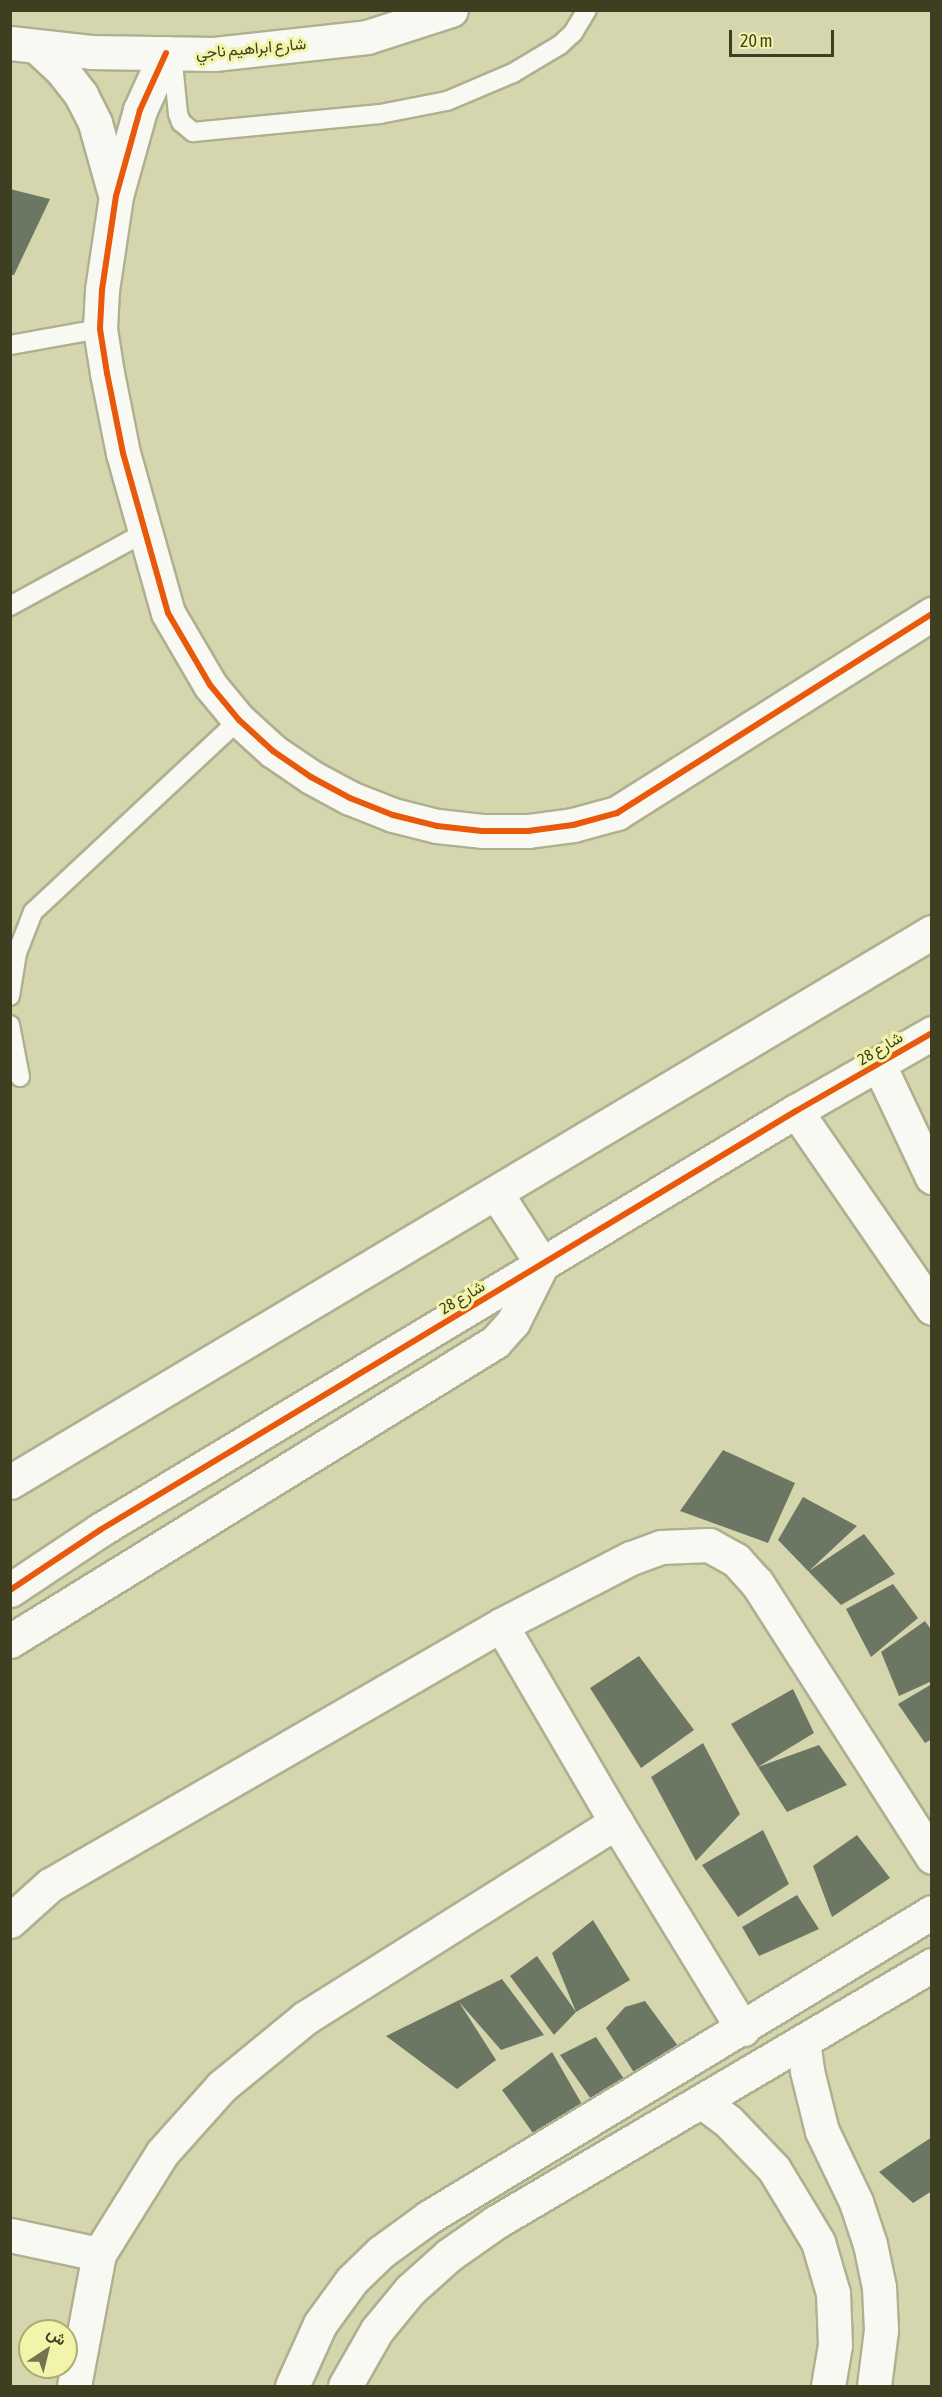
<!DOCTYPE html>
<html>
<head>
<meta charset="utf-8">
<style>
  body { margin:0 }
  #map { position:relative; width:942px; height:2397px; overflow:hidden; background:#d5d6ae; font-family:"Asap Condensed",Vazirmatn,sans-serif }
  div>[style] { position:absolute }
  .building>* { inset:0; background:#6b7762 }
  .roads { filter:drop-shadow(2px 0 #afb090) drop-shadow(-2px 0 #afb090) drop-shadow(0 2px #afb090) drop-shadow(0 -2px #afb090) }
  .lane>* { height:18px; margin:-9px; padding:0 9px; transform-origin:9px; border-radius:9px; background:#f9f9f3 }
  .street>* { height:33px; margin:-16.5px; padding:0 16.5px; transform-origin:16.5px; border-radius:16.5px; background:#f9f9f3 }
  .secondary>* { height:33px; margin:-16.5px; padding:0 16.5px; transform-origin:16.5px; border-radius:16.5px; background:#f9f9f3 }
  .cycleway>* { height:6px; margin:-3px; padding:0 3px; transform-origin:3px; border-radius:3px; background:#e8590c }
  span { translate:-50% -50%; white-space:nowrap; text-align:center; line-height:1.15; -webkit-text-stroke:6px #f2f5a9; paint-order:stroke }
  .street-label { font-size:16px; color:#3e3f20 }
  .frame { position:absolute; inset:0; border:12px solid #3e3f20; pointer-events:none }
  .north { position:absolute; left:18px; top:2319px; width:60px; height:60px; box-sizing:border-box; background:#f2f5a9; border:2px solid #aaac72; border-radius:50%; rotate:35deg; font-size:16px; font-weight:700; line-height:24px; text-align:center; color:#3e3f20 }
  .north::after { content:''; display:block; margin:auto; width:21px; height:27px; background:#737452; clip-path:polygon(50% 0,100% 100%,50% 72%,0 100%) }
  .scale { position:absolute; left:729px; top:30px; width:105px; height:27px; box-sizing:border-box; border:3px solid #3e3f20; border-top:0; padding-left:8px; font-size:18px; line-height:21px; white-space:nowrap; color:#3e3f20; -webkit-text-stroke:4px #f2f5a9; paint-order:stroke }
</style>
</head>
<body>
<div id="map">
  <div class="building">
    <div style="clip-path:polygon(10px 189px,50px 199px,14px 275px,10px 275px)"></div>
    <div style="clip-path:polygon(723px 1450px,795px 1483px,768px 1543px,680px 1511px)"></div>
    <div style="clip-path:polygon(803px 1497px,857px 1526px,809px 1571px,864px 1534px,895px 1574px,841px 1605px,778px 1540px)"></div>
    <div style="clip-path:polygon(893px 1584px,918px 1618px,871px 1657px,846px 1609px)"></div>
    <div style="clip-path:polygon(925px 1621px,932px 1631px,932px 1681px,899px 1696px,881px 1652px)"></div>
    <div style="clip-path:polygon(639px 1656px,694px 1730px,641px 1768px,590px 1688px)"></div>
    <div style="clip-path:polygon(932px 1684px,932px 1739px,925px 1743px,898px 1704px)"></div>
    <div style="clip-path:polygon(793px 1689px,814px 1733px,758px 1767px,731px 1724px)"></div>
    <div style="clip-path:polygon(703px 1743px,740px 1814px,696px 1861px,651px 1777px)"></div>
    <div style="clip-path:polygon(819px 1745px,847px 1785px,787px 1812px,758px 1767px)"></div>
    <div style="clip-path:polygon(763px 1830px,789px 1884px,738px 1917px,702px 1865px)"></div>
    <div style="clip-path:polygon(857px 1835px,890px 1878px,832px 1917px,813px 1866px)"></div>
    <div style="clip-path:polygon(797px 1895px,819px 1929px,759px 1956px,742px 1927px)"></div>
    <div style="clip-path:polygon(593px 1920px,630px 1980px,576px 2012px,554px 2035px,510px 1976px,537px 1956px,576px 2012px,552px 1953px)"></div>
    <div style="clip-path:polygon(502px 1979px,544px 2035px,501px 2050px,459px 2002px,496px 2060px,457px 2089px,386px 2036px)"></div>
    <div style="clip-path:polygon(645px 2001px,681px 2050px,638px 2079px,606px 2028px,625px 2007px)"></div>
    <div style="clip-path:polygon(596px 2037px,630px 2088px,596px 2106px,560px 2055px)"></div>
    <div style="clip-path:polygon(552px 2052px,587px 2113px,538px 2140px,502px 2090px)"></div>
    <div style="clip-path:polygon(932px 2137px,932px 2191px,913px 2203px,879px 2172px)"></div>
  </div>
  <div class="roads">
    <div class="lane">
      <div style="left:172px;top:53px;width:61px;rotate:84.4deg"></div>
      <div style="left:178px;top:114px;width:9px;rotate:69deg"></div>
      <div style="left:181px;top:122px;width:16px;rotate:40deg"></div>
      <div style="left:193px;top:132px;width:188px;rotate:-5.5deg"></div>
      <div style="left:380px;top:114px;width:68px;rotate:-11deg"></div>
      <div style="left:447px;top:101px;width:72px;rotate:-23deg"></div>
      <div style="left:513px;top:73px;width:55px;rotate:-30.8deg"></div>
      <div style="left:560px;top:45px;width:18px;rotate:-43deg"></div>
      <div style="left:573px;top:33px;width:27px;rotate:-59deg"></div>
      <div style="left:10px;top:345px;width:91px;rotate:-10.1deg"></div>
      <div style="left:10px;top:606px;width:153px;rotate:-28.6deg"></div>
      <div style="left:10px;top:996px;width:44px;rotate:-80.8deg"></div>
      <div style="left:17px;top:953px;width:44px;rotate:-68.7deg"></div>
      <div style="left:33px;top:912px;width:282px;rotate:-43deg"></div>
      <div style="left:10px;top:1025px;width:53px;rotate:79.1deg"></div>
    </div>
    <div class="street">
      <div style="left:37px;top:47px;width:33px;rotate:43deg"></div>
      <div style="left:61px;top:69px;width:33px;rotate:52deg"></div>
      <div style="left:81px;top:95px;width:31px;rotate:63deg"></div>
      <div style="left:95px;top:123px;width:71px;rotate:74.4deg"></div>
      <div style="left:166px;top:53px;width:63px;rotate:114.5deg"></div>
      <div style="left:140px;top:110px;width:89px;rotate:105.6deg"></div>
      <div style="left:116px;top:196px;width:95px;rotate:98.5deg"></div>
      <div style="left:102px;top:290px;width:39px;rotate:93deg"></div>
      <div style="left:100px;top:329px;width:45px;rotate:81deg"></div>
      <div style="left:107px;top:373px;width:82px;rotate:78.7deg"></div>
      <div style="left:123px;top:453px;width:166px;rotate:74.3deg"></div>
      <div style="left:168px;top:613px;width:83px;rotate:59.7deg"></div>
      <div style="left:210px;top:685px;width:45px;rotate:50.4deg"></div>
      <div style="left:239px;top:720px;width:46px;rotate:42.4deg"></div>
      <div style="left:273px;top:751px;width:46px;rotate:34.4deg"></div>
      <div style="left:311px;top:777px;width:44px;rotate:28.3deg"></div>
      <div style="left:350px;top:798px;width:46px;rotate:21.6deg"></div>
      <div style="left:393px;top:815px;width:45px;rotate:14deg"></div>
      <div style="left:437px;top:826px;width:45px;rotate:6.3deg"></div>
      <div style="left:482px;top:831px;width:46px"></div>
      <div style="left:528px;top:831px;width:45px;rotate:-7.6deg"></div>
      <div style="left:573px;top:825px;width:46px;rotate:-15.3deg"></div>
      <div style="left:617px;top:813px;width:373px;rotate:-32.3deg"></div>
      <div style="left:879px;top:1065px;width:124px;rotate:64.7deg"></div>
      <div style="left:796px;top:1111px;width:239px;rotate:55.4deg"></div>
      <div style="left:501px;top:1625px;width:146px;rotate:-27.3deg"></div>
      <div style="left:631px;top:1558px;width:32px;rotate:-20deg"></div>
      <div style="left:661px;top:1547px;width:48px;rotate:-2.4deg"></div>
      <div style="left:709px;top:1545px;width:31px;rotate:29deg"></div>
      <div style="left:736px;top:1560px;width:31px;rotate:48deg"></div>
      <div style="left:757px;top:1583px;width:325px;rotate:57.4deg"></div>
      <div style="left:10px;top:1641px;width:570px;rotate:-31.65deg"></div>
      <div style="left:495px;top:1342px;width:27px;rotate:-48deg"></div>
      <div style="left:513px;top:1322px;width:65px;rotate:-63.4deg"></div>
      <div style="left:10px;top:1921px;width:54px;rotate:-42deg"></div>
      <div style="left:50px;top:1885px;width:521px;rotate:-29.96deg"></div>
      <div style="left:501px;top:1625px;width:228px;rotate:59.7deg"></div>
      <div style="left:616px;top:1822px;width:243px;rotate:58.5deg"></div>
      <div style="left:803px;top:2041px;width:30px;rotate:82deg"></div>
      <div style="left:807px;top:2071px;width:62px;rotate:76deg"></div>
      <div style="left:822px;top:2131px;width:79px;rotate:64.4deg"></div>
      <div style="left:856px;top:2202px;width:44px;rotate:71.6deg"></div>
      <div style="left:870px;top:2244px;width:44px;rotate:78.2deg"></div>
      <div style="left:879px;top:2287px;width:43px;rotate:87.3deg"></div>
      <div style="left:881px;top:2330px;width:56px;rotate:97.1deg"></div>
      <div style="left:702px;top:2102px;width:32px;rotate:36deg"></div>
      <div style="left:728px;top:2121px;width:66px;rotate:46.2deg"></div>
      <div style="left:774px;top:2169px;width:85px;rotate:58.9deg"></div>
      <div style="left:818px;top:2242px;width:53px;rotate:73.6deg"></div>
      <div style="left:833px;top:2293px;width:52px;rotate:87.8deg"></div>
      <div style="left:835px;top:2345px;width:42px;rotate:99.7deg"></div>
      <div style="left:10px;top:2235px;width:91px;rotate:12.1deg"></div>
      <div style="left:74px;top:2386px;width:134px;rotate:-79.3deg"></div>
      <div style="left:99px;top:2254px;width:119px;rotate:-58deg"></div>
      <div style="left:162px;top:2153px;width:90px;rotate:-48.2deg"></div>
      <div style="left:222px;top:2086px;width:107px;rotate:-39.3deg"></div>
      <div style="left:305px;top:2018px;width:368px;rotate:-32.2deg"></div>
      <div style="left:292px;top:2386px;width:68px;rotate:-65.7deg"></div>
      <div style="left:320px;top:2324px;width:54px;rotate:-54deg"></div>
      <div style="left:352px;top:2280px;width:40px;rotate:-44deg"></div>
      <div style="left:381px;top:2252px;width:59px;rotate:-36.1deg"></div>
      <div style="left:429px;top:2217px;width:588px;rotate:-31.23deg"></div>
      <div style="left:345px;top:2386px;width:64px;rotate:-60.3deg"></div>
      <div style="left:377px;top:2330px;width:52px;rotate:-50.5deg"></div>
      <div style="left:410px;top:2290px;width:52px;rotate:-41.9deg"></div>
      <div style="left:449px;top:2255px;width:57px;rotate:-35.1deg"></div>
      <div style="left:496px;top:2222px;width:506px;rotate:-30.52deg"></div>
    </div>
    <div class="secondary">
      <div style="left:10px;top:43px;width:81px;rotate:6.3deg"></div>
      <div style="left:91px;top:52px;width:123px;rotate:0.9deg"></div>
      <div style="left:214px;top:54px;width:154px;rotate:-6.3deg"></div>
      <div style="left:367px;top:37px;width:88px;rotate:-17.8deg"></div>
      <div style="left:496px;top:1193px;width:85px;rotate:57.1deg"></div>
      <div style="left:10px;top:1482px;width:1074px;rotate:-30.82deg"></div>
      <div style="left:10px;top:1590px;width:108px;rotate:-33.7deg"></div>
      <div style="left:100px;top:1530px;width:812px;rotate:-31.05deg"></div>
      <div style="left:796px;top:1111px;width:157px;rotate:-29.8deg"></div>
    </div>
  </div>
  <div class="cycleway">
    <div style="left:166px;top:53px;width:63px;rotate:114.5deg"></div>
    <div style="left:140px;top:110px;width:89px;rotate:105.6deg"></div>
    <div style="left:116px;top:196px;width:95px;rotate:98.5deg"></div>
    <div style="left:102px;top:290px;width:39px;rotate:93deg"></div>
    <div style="left:100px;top:329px;width:45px;rotate:81deg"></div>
    <div style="left:107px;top:373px;width:82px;rotate:78.7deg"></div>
    <div style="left:123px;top:453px;width:166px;rotate:74.3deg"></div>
    <div style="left:168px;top:613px;width:83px;rotate:59.7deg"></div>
    <div style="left:210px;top:685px;width:45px;rotate:50.4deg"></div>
    <div style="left:239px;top:720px;width:46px;rotate:42.4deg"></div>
    <div style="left:273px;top:751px;width:46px;rotate:34.4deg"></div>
    <div style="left:311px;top:777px;width:44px;rotate:28.3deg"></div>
    <div style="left:350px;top:798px;width:46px;rotate:21.6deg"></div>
    <div style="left:393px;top:815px;width:45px;rotate:14deg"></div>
    <div style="left:437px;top:826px;width:45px;rotate:6.3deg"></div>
    <div style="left:482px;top:831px;width:46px"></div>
    <div style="left:528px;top:831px;width:45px;rotate:-7.6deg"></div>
    <div style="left:573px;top:825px;width:46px;rotate:-15.3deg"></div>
    <div style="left:617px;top:813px;width:373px;rotate:-32.3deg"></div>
    <div style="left:10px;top:1590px;width:108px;rotate:-33.7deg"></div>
    <div style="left:100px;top:1530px;width:812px;rotate:-31.05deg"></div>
    <div style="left:796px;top:1111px;width:157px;rotate:-29.8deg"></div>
  </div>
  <div class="street-label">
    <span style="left:251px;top:48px;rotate:-5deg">شارع ابراهيم ناجي</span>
    <span style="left:880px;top:1048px;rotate:-31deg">شارع 28</span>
    <span style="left:462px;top:1297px;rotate:-31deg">شارع 28</span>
  </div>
  <div class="frame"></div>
  <div class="north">ش</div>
  <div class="scale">20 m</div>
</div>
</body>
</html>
